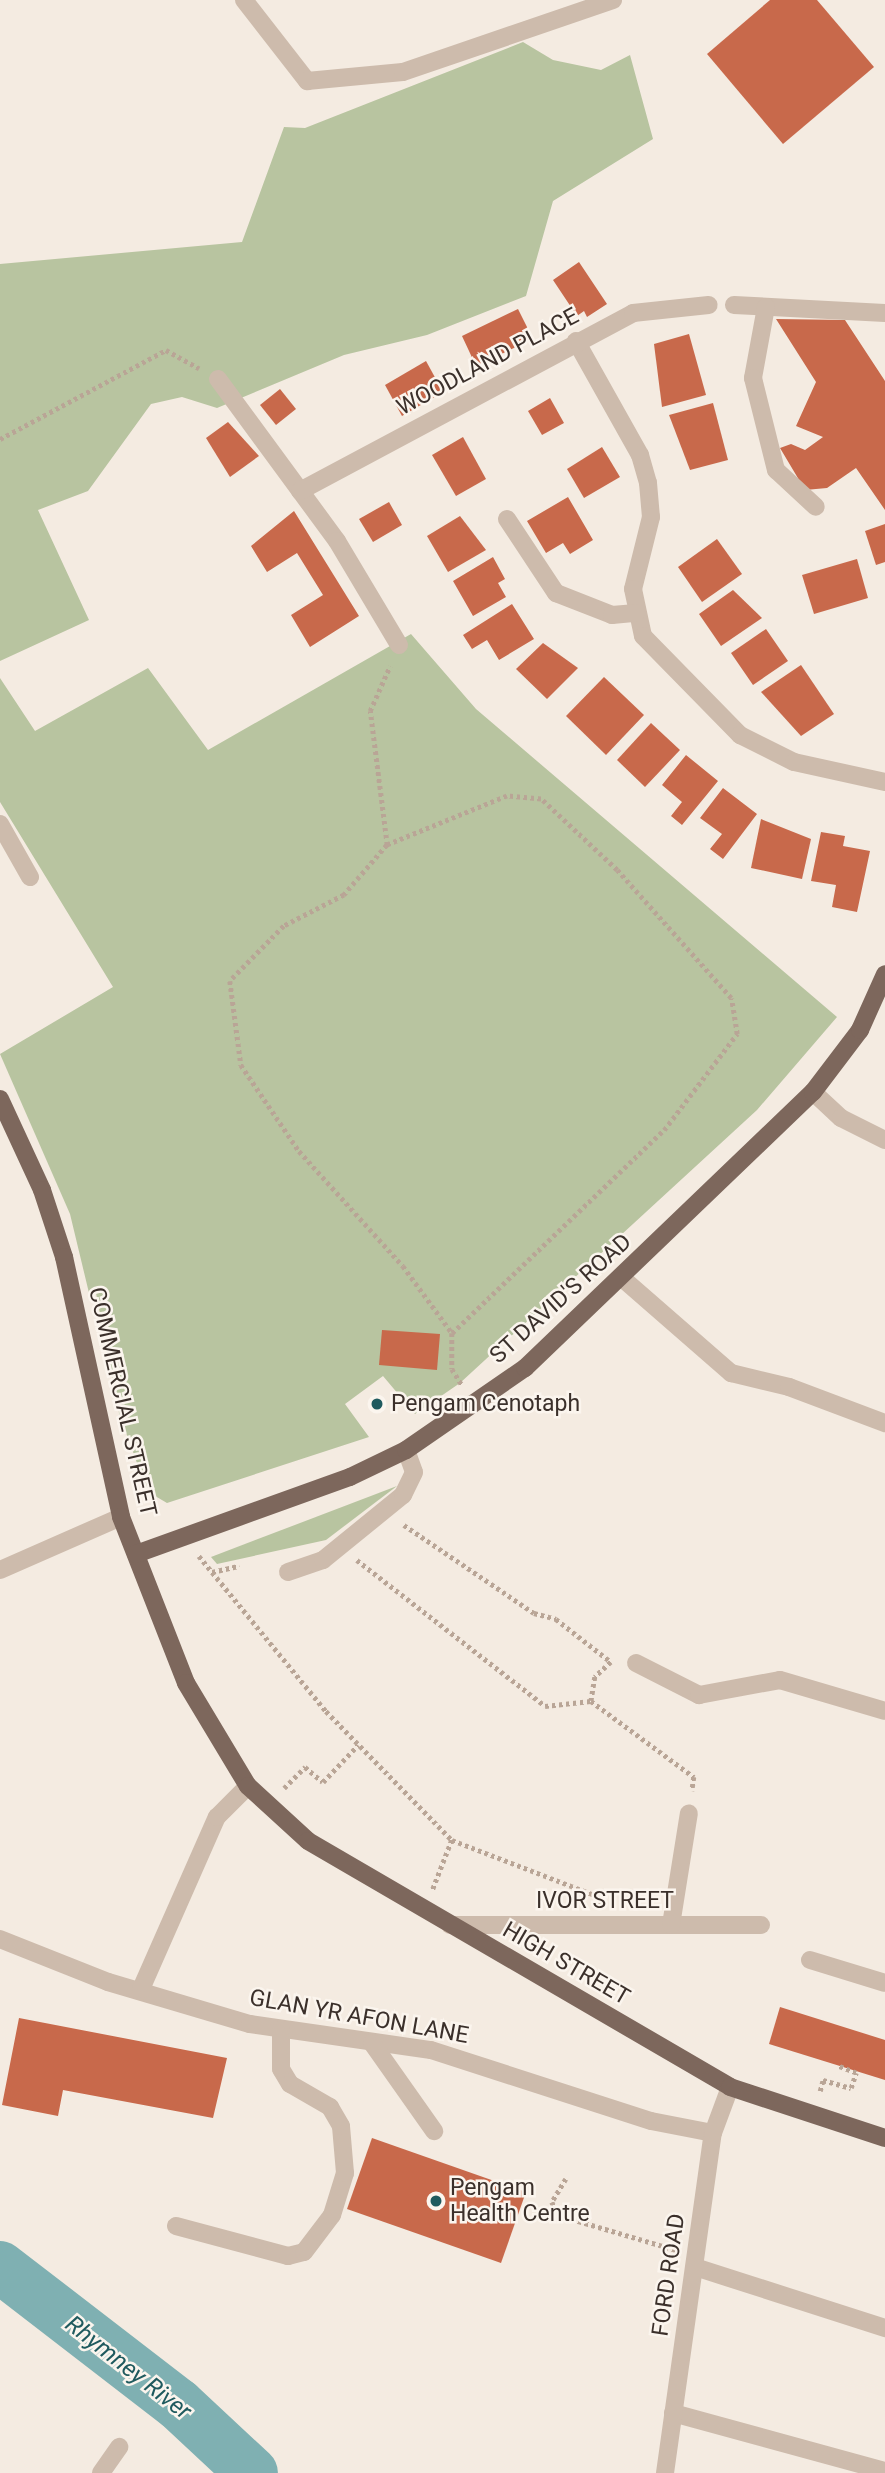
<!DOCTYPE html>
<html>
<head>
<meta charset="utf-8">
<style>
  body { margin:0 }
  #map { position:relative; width:885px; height:2473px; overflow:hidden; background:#f4ebe1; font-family:Roboto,sans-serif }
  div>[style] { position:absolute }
  .green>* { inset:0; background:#b8c4a0 }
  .river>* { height:52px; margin:-26px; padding:0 26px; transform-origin:26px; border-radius:26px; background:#7fb0b2 }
  .building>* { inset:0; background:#c8694b }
  .path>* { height:4.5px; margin-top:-2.25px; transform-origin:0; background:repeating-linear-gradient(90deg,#b9a596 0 3.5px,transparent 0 7px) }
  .minor>* { height:18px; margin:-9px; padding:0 9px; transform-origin:9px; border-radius:9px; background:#cdbbac }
  .major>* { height:18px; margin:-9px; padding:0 9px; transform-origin:9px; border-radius:9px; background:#7d675c }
  .dots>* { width:19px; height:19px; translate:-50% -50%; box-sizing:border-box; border:4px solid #fbf5ee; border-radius:50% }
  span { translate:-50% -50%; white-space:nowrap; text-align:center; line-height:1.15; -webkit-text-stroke:5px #fbf5ee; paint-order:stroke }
  .street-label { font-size:23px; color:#3b302b }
  .poi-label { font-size:23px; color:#3b302b }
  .left { translate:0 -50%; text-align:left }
  .water-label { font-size:24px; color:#1f5a5e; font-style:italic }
</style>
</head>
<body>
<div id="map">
  <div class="green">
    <div style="clip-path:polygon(523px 42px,553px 60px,601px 70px,630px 55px,653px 139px,553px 201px,526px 296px,427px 335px,344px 355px,217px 408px,182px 397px,151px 404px,88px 491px,38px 510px,89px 620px,0 661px,0 264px,242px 242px,284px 127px,305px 128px)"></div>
    <div style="clip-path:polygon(411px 634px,476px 709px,837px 1017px,757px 1110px,460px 1383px,415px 1414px,383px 1376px,345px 1404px,369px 1437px,167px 1503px,150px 1493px,142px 1477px,119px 1413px,96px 1293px,89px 1293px,70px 1214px,0 1054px,113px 987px,0 802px,0 678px,35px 731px,148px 668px,208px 750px)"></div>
    <div style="clip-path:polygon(397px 1486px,326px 1540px,217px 1564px,211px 1557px)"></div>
  </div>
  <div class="river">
    <div style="left:0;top:2267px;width:225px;rotate:37.6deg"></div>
    <div style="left:178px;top:2404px;width:101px;rotate:43deg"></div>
  </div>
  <div class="building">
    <div style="clip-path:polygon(770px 0,817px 0,874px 67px,783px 144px,707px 54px)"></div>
    <div style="clip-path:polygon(579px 262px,607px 304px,587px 317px,584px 311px,577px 316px,553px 280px)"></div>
    <div style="clip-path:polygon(518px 309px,533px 339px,476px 366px,462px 336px)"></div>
    <div style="clip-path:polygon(776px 319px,845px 320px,885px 381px,885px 510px,856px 468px,827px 488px,805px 490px,780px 448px,791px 444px,805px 450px,823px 437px,796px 426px,816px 382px)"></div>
    <div style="clip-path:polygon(689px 334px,706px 395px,662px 407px,654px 344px)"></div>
    <div style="clip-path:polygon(426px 361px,443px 392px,402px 416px,385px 385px)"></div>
    <div style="clip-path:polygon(280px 389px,296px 409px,276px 425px,260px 405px)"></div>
    <div style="clip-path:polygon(550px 398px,564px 423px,542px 435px,528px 411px)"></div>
    <div style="clip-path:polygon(713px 403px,728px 460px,690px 470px,669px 415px)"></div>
    <div style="clip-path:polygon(228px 422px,259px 456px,230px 477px,206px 438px)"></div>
    <div style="clip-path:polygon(463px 437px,486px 479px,456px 496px,432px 455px)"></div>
    <div style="clip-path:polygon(602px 447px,620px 477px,584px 498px,567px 469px)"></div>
    <div style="clip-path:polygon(568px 497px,593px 540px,570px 554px,563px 543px,546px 553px,527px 521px)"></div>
    <div style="clip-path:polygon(389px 502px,402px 525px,373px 542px,359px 519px)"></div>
    <div style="clip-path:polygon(294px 511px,359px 616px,310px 647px,291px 615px,323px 595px,297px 553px,267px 572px,251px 546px)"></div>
    <div style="clip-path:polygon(460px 516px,486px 550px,448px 572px,427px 536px)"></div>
    <div style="clip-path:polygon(885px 524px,885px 562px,876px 565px,865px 531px)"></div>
    <div style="clip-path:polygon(717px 539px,742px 574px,702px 602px,678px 567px)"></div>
    <div style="clip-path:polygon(493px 557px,505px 579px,498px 583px,506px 597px,473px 616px,453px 581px)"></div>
    <div style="clip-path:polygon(857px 559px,868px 598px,814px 614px,802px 575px)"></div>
    <div style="clip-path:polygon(733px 590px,762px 618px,721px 646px,699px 614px)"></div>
    <div style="clip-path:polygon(512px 604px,534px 639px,499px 660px,487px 640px,472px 649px,463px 635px)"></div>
    <div style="clip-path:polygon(766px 629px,788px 661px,753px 685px,731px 653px)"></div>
    <div style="clip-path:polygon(543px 643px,578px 668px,547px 699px,516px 669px)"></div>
    <div style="clip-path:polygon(801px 665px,834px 714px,801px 736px,761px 692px)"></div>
    <div style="clip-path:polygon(604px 677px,644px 715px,606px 755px,566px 716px)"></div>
    <div style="clip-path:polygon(651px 723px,680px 750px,645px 787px,617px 760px)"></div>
    <div style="clip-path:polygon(686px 755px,718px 781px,682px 825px,671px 816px,682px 802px,662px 785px)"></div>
    <div style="clip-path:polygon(723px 788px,757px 814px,723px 859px,710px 849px,722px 834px,700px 818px)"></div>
    <div style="clip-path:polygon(761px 819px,811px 839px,802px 879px,751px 868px)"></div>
    <div style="clip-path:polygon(821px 832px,845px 836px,843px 846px,870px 851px,857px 912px,832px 907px,836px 885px,811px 881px)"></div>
    <div style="clip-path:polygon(382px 1330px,440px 1334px,437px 1370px,379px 1365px)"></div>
    <div style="clip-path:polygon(780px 2007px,885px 2040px,885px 2080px,769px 2044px)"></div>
    <div style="clip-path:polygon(19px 2018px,227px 2058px,213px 2118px,63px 2090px,58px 2116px,2px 2105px)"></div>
    <div style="clip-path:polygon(372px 2138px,526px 2192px,501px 2263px,347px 2209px)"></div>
  </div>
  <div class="path">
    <div style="left:0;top:439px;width:188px;rotate:-28.2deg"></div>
    <div style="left:166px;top:350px;width:38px;rotate:29deg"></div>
    <div style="left:387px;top:845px;width:135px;rotate:-97.2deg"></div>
    <div style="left:370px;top:711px;width:49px;rotate:-66deg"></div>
    <div style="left:452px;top:1333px;width:294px;rotate:-43.8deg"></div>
    <div style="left:664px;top:1130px;width:121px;rotate:-52.8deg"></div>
    <div style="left:737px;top:1034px;width:36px;rotate:-99deg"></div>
    <div style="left:731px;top:998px;width:171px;rotate:-131.7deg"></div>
    <div style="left:617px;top:870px;width:104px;rotate:-136.9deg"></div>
    <div style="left:541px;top:799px;width:34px;rotate:-175deg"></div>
    <div style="left:507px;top:796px;width:130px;rotate:157.8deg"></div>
    <div style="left:387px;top:845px;width:66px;rotate:130.7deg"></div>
    <div style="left:344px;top:895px;width:68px;rotate:152.7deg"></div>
    <div style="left:284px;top:926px;width:77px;rotate:134.5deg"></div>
    <div style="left:230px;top:981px;width:85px;rotate:82.5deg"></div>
    <div style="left:241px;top:1065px;width:104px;rotate:56deg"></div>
    <div style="left:299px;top:1151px;width:155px;rotate:47.9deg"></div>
    <div style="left:403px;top:1266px;width:83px;rotate:53.8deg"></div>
    <div style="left:452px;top:1333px;width:36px;rotate:90deg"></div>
    <div style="left:452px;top:1369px;width:19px;rotate:58deg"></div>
    <div style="left:404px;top:1525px;width:157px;rotate:34.1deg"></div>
    <div style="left:534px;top:1613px;width:23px;rotate:15deg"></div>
    <div style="left:556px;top:1619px;width:70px;rotate:38deg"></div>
    <div style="left:611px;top:1662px;width:22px;rotate:137deg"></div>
    <div style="left:595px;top:1677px;width:24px;rotate:99deg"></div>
    <div style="left:199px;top:1556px;width:200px;rotate:50.7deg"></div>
    <div style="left:326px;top:1711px;width:180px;rotate:45.7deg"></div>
    <div style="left:452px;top:1840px;width:53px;rotate:111.2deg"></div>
    <div style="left:357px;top:1560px;width:238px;rotate:37.8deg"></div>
    <div style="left:545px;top:1706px;width:46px;rotate:-6.2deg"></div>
    <div style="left:212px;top:1572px;width:28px;rotate:-13deg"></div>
    <div style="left:591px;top:1701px;width:128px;rotate:36.4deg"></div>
    <div style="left:694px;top:1777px;width:14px;rotate:98deg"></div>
    <div style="left:284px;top:1788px;width:30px;rotate:-45deg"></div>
    <div style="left:305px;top:1767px;width:23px;rotate:40deg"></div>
    <div style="left:323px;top:1782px;width:51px;rotate:-46.6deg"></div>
    <div style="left:452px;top:1840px;width:155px;rotate:21.1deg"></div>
    <div style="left:597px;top:1896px;width:9px;rotate:69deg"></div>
    <div style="left:820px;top:2091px;width:11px;rotate:-75deg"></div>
    <div style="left:823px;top:2080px;width:29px;rotate:16deg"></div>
    <div style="left:851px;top:2088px;width:16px;rotate:-72deg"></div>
    <div style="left:856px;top:2073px;width:19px;rotate:-159deg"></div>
    <div style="left:566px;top:2179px;width:27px;rotate:121deg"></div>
    <div style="left:552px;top:2202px;width:14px;rotate:65deg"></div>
    <div style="left:558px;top:2215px;width:123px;rotate:16.5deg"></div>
  </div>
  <div class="minor">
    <div style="left:244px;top:0;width:103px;rotate:52.1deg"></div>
    <div style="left:307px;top:81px;width:96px;rotate:-5.4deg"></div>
    <div style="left:403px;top:72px;width:222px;rotate:-18.9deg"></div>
    <div style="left:734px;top:305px;width:151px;rotate:3deg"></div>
    <div style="left:766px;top:307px;width:72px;rotate:100.4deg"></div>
    <div style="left:753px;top:378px;width:95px;rotate:76deg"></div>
    <div style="left:776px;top:470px;width:54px;rotate:42.8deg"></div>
    <div style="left:576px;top:341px;width:131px;rotate:60.7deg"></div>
    <div style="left:640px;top:455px;width:29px;rotate:74deg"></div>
    <div style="left:648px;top:483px;width:34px;rotate:85deg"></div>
    <div style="left:651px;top:517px;width:74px;rotate:104deg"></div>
    <div style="left:633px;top:589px;width:48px;rotate:78deg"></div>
    <div style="left:643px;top:636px;width:139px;rotate:45.6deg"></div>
    <div style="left:740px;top:735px;width:60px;rotate:26.6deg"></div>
    <div style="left:794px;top:762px;width:93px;rotate:12.4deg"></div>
    <div style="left:218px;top:379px;width:201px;rotate:53.7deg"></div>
    <div style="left:337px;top:541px;width:121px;rotate:59.2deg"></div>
    <div style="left:300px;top:491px;width:378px;rotate:-28.1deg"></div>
    <div style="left:633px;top:313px;width:76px;rotate:-6deg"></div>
    <div style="left:507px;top:519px;width:89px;rotate:56.5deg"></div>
    <div style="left:556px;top:593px;width:60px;rotate:21.4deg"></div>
    <div style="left:612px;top:615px;width:24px;rotate:-5deg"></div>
    <div style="left:0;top:824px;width:61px;rotate:60.5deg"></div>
    <div style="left:813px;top:1092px;width:38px;rotate:43deg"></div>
    <div style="left:841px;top:1118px;width:49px;rotate:26.6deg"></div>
    <div style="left:622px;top:1278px;width:145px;rotate:41.1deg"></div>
    <div style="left:731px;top:1373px;width:60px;rotate:13.6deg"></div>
    <div style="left:789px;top:1387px;width:103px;rotate:20.6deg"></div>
    <div style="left:0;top:1570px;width:132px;rotate:-23.7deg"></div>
    <div style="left:288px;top:1572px;width:37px;rotate:-19deg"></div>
    <div style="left:323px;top:1560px;width:103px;rotate:-39.1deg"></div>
    <div style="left:403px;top:1495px;width:25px;rotate:-64deg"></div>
    <div style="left:414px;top:1472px;width:23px;rotate:-110deg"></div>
    <div style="left:636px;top:1663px;width:71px;rotate:26.9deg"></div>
    <div style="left:699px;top:1695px;width:82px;rotate:-10.5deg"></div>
    <div style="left:780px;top:1680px;width:109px;rotate:16.4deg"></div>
    <div style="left:450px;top:1925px;width:311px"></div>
    <div style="left:671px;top:1925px;width:113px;rotate:-80.9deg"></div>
    <div style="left:0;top:1939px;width:116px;rotate:21.7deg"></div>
    <div style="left:108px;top:1982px;width:148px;rotate:16.5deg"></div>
    <div style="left:250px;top:2024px;width:183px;rotate:8.2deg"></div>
    <div style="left:431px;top:2050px;width:231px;rotate:17.9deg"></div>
    <div style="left:651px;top:2121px;width:63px;rotate:11deg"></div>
    <div style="left:810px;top:1960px;width:78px;rotate:17deg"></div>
    <div style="left:141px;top:1989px;width:188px;rotate:-66.2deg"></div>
    <div style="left:217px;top:1817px;width:44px;rotate:-45deg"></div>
    <div style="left:372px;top:2043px;width:108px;rotate:54.8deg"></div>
    <div style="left:176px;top:2226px;width:116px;rotate:15deg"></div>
    <div style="left:288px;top:2256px;width:16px;rotate:-14deg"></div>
    <div style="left:304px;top:2252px;width:46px;rotate:-52.9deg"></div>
    <div style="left:332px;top:2215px;width:44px;rotate:-72.8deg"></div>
    <div style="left:345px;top:2173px;width:47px;rotate:-94.9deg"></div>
    <div style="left:341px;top:2126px;width:22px;rotate:-120deg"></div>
    <div style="left:330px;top:2107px;width:46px;rotate:-150.1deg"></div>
    <div style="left:290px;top:2084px;width:17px;rotate:-121deg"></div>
    <div style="left:281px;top:2069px;width:40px;rotate:-90deg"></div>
    <div style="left:695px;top:2267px;width:200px;rotate:17.8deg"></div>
    <div style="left:673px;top:2413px;width:220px;rotate:15.3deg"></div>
    <div style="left:101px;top:2473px;width:32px;rotate:-55deg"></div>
    <div style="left:665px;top:2473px;width:343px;rotate:-82deg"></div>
    <div style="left:713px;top:2133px;width:49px;rotate:-69.7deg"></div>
  </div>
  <div class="major">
    <div style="left:0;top:1099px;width:100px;rotate:65.2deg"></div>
    <div style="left:42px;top:1190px;width:71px;rotate:71.8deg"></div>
    <div style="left:64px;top:1257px;width:266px;rotate:77.6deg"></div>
    <div style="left:121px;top:1517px;width:178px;rotate:68.6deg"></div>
    <div style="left:186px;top:1683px;width:120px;rotate:59deg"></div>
    <div style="left:248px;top:1786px;width:81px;rotate:42.5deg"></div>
    <div style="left:308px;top:1841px;width:488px;rotate:30.2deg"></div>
    <div style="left:730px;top:2087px;width:163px;rotate:18.2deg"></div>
    <div style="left:136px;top:1554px;width:227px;rotate:-19.8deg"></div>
    <div style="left:350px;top:1477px;width:62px;rotate:-25.7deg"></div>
    <div style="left:406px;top:1450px;width:145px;rotate:-34.6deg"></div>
    <div style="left:525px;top:1368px;width:399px;rotate:-43.8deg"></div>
    <div style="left:813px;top:1092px;width:78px;rotate:-52.8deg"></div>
    <div style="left:860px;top:1030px;width:61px;rotate:-65.9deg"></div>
  </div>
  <div class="dots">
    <div style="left:377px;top:1404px;background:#1f5a5e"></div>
    <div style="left:436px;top:2201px;background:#1f5a5e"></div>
  </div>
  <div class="street-label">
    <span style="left:488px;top:362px;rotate:-28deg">WOODLAND PLACE</span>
    <span style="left:561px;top:1299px;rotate:-42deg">ST DAVID'S ROAD</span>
    <span style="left:122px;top:1402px;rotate:77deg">COMMERCIAL STREET</span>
    <span style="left:605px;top:1901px">IVOR STREET</span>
    <span style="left:566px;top:1964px;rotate:30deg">HIGH STREET</span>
    <span style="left:359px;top:2017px;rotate:10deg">GLAN YR AFON LANE</span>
    <span style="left:669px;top:2275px;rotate:-82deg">FORD ROAD</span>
  </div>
  <div class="poi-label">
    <span class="left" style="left:391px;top:1404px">Pengam Cenotaph</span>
    <span class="left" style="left:450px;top:2201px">Pengam<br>Health Centre</span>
  </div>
  <div class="water-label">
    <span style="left:128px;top:2368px;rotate:38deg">Rhymney River</span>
  </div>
</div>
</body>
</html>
